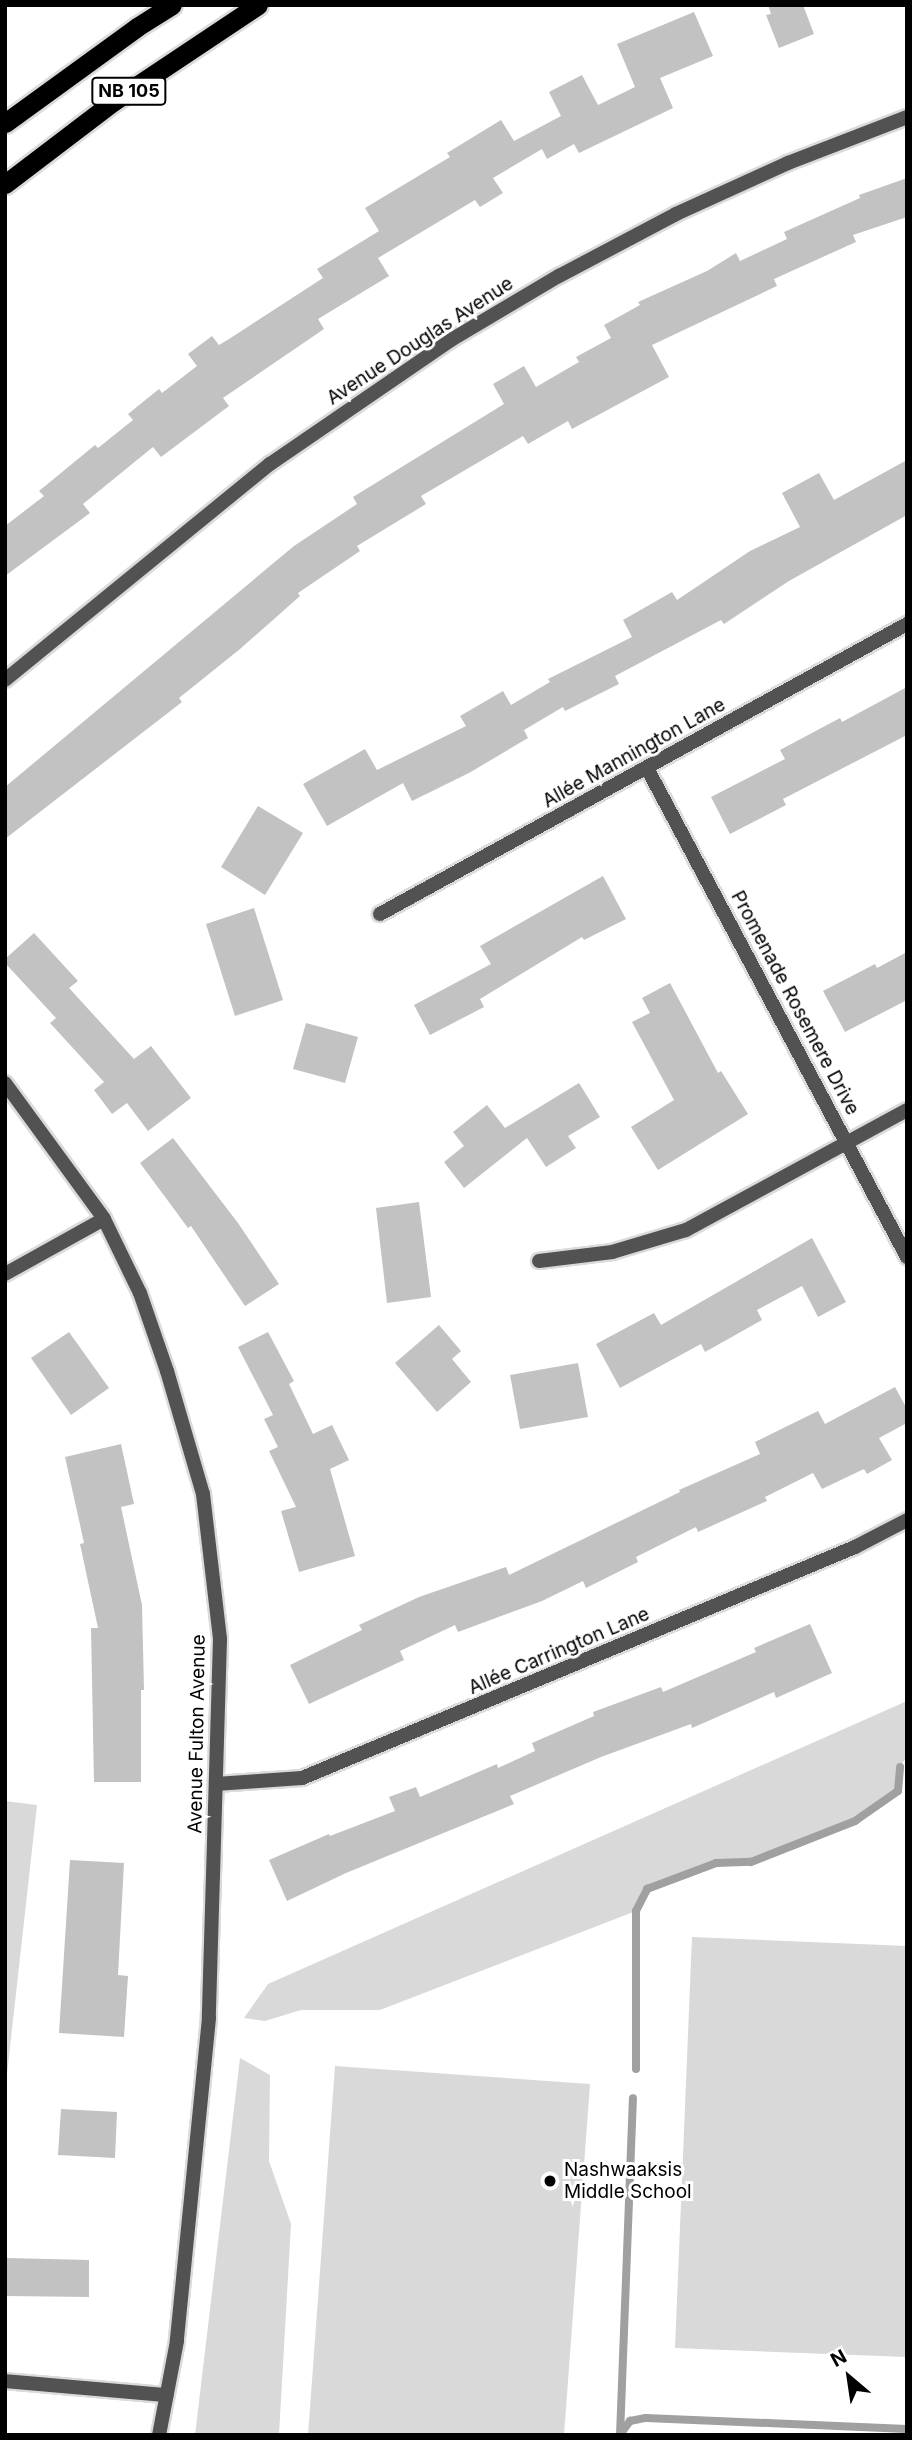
<!DOCTYPE html>
<html>
<head>
<meta charset="utf-8">
<style>
  body { margin:0 }
  #map { position:relative; width:912px; height:2440px; overflow:hidden; background:#fff; font-family:Inter,sans-serif }
  div>[style] { position:absolute }
  .green>* { inset:0; background:#d9d9d9 }
  .stream>* { height:8px; margin:-4px; padding:0 4px; transform-origin:4px; border-radius:4px; background:#a0a0a0 }
  .building>* { inset:0; background:#c2c2c2 }
  .roads { filter:drop-shadow(2px 0 #dbdbdb) drop-shadow(-2px 0 #dbdbdb) drop-shadow(0 2px #dbdbdb) drop-shadow(0 -2px #dbdbdb) }
  .minor>* { height:14px; margin:-7px; padding:0 7px; transform-origin:7px; border-radius:7px; background:#525252 }
  .tertiary>* { height:14px; margin:-7px; padding:0 7px; transform-origin:7px; border-radius:7px; background:#525252 }
  .trunk>* { height:19px; margin:-9.5px; padding:0 9.5px; transform-origin:9.5px; border-radius:9.5px; background:#000 }
  .dots>* { width:19px; height:19px; translate:-50% -50%; box-sizing:border-box; border:4px solid #fff; border-radius:50% }
  span { translate:-50% -50%; white-space:nowrap; text-align:center; line-height:1.15; -webkit-text-stroke:6px #fff; paint-order:stroke }
  .shield-label span { padding:2px 5px; background:#fff; border:2px solid; border-radius:5px; -webkit-text-stroke-width:0 }
  .shield-label { font-size:18px; color:#000; font-weight:700 }
  .street-label { font-size:19px; color:#000 }
  .poi-label { font-size:19px; color:#000 }
  .left { translate:0 -50%; text-align:left }
  .frame { position:absolute; inset:0; border:7px solid #000; pointer-events:none }
  .north { position:absolute; left:814px; top:2342px; width:70px; height:70px; -webkit-text-stroke:5px #fff; paint-order:stroke; rotate:331deg; font-size:19px; font-weight:700; line-height:28px; text-align:center; color:#000 }
  .north::after { content:''; display:block; margin:auto; width:24px; height:32px; background:#000; clip-path:polygon(50% 0,100% 100%,50% 72%,0 100%) }
</style>
</head>
<body>
<div id="map">
  <div class="green">
    <div style="clip-path:polygon(907px 1701px,907px 1756px,900px 1767px,898px 1791px,855px 1821px,751px 1862px,716px 1863px,647px 1889px,636px 1911px,380px 2010px,301px 2010px,265px 2021px,244px 2018px,268px 1984px)"></div>
    <div style="clip-path:polygon(5px 1801px,37px 1805px,5px 2092px)"></div>
    <div style="clip-path:polygon(692px 1937px,907px 1946px,907px 2357px,675px 2348px)"></div>
    <div style="clip-path:polygon(240px 2058px,270px 2075px,269px 2161px,291px 2224px,279px 2435px,195px 2435px)"></div>
    <div style="clip-path:polygon(335px 2066px,590px 2084px,564px 2435px,308px 2435px)"></div>
  </div>
  <div class="stream">
    <div style="left:636px;top:2069px;width:158px;rotate:-90deg"></div>
    <div style="left:636px;top:1911px;width:25px;rotate:-63deg"></div>
    <div style="left:647px;top:1889px;width:74px;rotate:-20.6deg"></div>
    <div style="left:716px;top:1863px;width:35px;rotate:-2deg"></div>
    <div style="left:751px;top:1862px;width:112px;rotate:-21.5deg"></div>
    <div style="left:855px;top:1821px;width:52px;rotate:-34.9deg"></div>
    <div style="left:898px;top:1791px;width:24px;rotate:-85deg"></div>
    <div style="left:622px;top:2432px;width:14px;rotate:-54deg"></div>
    <div style="left:630px;top:2421px;width:16px;rotate:-11deg"></div>
    <div style="left:646px;top:2418px;width:261px;rotate:2.4deg"></div>
    <div style="left:620px;top:2435px;width:337px;rotate:-87.8deg"></div>
  </div>
  <div class="building">
    <div style="clip-path:polygon(768px 5px,803px 5px,814px 34px,779px 48px,766px 15px,771px 14px)"></div>
    <div style="clip-path:polygon(694px 12px,713px 56px,660px 78px,673px 108px,579px 153px,574px 144px,547px 159px,542px 149px,493px 178px,503px 193px,480px 207px,475px 200px,378px 258px,389px 276px,318px 319px,324px 329px,223px 398px,229px 406px,161px 457px,153px 447px,83px 504px,90px 513px,5px 576px,5px 526px,44px 496px,39px 491px,95px 445px,98px 448px,133px 420px,128px 414px,159px 389px,162px 393px,197px 366px,188px 354px,212px 336px,219px 345px,229px 339px,323px 278px,317px 269px,379px 231px,365px 208px,450px 157px,447px 153px,501px 120px,514px 141px,561px 116px,549px 92px,582px 75px,598px 105px,635px 87px,617px 44px)"></div>
    <div style="clip-path:polygon(907px 178px,907px 217px,853px 235px,856px 242px,774px 279px,777px 286px,652px 345px,669px 377px,572px 429px,568px 421px,528px 444px,523px 436px,421px 496px,426px 504px,357px 546px,360px 551px,298px 593px,300px 596px,240px 649px,179px 698px,182px 702px,5px 839px,5px 787px,294px 546px,357px 504px,353px 497px,504px 404px,493px 384px,524px 366px,536px 387px,579px 362px,576px 357px,611px 338px,604px 325px,640px 305px,638px 302px,707px 271px,736px 253px,740px 261px,787px 239px,784px 232px,860px 198px,859px 195px)"></div>
    <div style="clip-path:polygon(907px 460px,907px 515px,789px 581px,724px 624px,721px 620px,615px 676px,619px 684px,565px 711px,563px 707px,524px 730px,528px 738px,469px 773px,412px 801px,403px 783px,327px 826px,303px 784px,365px 749px,377px 770px,466px 726px,460px 716px,503px 691px,511px 705px,550px 682px,548px 679px,632px 637px,623px 620px,672px 592px,677px 600px,750px 551px,800px 527px,782px 493px,819px 473px,834px 500px)"></div>
    <div style="clip-path:polygon(907px 687px,907px 735px,783px 799px,786px 805px,730px 834px,711px 797px,785px 759px,780px 750px,840px 718px,842px 722px)"></div>
    <div style="clip-path:polygon(258px 806px,303px 833px,265px 895px,221px 867px)"></div>
    <div style="clip-path:polygon(603px 876px,626px 919px,584px 940px,582px 937px,480px 999px,484px 1007px,430px 1035px,414px 1005px,491px 964px,480px 946px)"></div>
    <div style="clip-path:polygon(254px 908px,283px 1000px,235px 1016px,206px 924px)"></div>
    <div style="clip-path:polygon(34px 933px,78px 981px,69px 988px,134px 1059px,151px 1046px,191px 1098px,148px 1131px,127px 1103px,112px 1114px,94px 1090px,104px 1082px,50px 1023px,56px 1018px,5px 963px,5px 959px)"></div>
    <div style="clip-path:polygon(907px 952px,907px 1000px,845px 1032px,823px 991px,875px 964px,877px 968px)"></div>
    <div style="clip-path:polygon(670px 983px,718px 1073px,721px 1071px,748px 1114px,658px 1170px,631px 1127px,674px 1100px,632px 1022px,650px 1013px,642px 998px)"></div>
    <div style="clip-path:polygon(306px 1023px,358px 1037px,345px 1083px,293px 1069px)"></div>
    <div style="clip-path:polygon(579px 1083px,600px 1117px,568px 1136px,576px 1148px,546px 1167px,527px 1138px,464px 1188px,444px 1162px,464px 1146px,453px 1132px,487px 1105px,505px 1128px)"></div>
    <div style="clip-path:polygon(173px 1138px,238px 1223px,279px 1284px,245px 1306px,191px 1226px,188px 1228px,140px 1163px)"></div>
    <div style="clip-path:polygon(419px 1202px,431px 1297px,387px 1303px,376px 1208px)"></div>
    <div style="clip-path:polygon(812px 1238px,846px 1302px,818px 1317px,802px 1286px,757px 1310px,762px 1320px,705px 1352px,701px 1344px,620px 1388px,596px 1344px,654px 1313px,661px 1325px)"></div>
    <div style="clip-path:polygon(439px 1325px,461px 1351px,452px 1359px,471px 1382px,437px 1412px,395px 1363px)"></div>
    <div style="clip-path:polygon(69px 1332px,109px 1388px,71px 1415px,31px 1358px)"></div>
    <div style="clip-path:polygon(268px 1332px,294px 1381px,289px 1384px,313px 1434px,332px 1425px,349px 1460px,330px 1469px,355px 1556px,299px 1572px,281px 1511px,296px 1507px,269px 1451px,278px 1447px,264px 1419px,273px 1415px,238px 1347px)"></div>
    <div style="clip-path:polygon(578px 1363px,588px 1417px,520px 1429px,510px 1375px)"></div>
    <div style="clip-path:polygon(895px 1387px,907px 1409px,907px 1423px,879px 1438px,892px 1460px,867px 1474px,864px 1469px,822px 1489px,813px 1473px,765px 1497px,767px 1501px,698px 1532px,696px 1527px,636px 1557px,638px 1562px,586px 1588px,583px 1581px,542px 1601px,458px 1632px,455px 1625px,400px 1651px,404px 1660px,309px 1704px,290px 1665px,362px 1630px,359px 1625px,419px 1597px,506px 1567px,509px 1575px,680px 1492px,679px 1490px,760px 1454px,755px 1442px,818px 1411px,825px 1424px)"></div>
    <div style="clip-path:polygon(121px 1444px,134px 1504px,121px 1507px,142px 1605px,144px 1690px,141px 1690px,141px 1782px,94px 1782px,91px 1628px,98px 1628px,80px 1544px,84px 1543px,65px 1457px)"></div>
    <div style="clip-path:polygon(810px 1624px,832px 1673px,776px 1698px,774px 1692px,692px 1728px,691px 1724px,601px 1757px,510px 1796px,514px 1804px,346px 1873px,287px 1901px,269px 1860px,329px 1834px,330px 1836px,395px 1811px,389px 1797px,416px 1787px,420px 1797px,497px 1764px,498px 1768px,535px 1751px,532px 1743px,594px 1716px,593px 1712px,661px 1687px,663px 1692px,756px 1652px,754px 1648px)"></div>
    <div style="clip-path:polygon(70px 1860px,124px 1863px,118px 1975px,128px 1976px,124px 2037px,59px 2033px)"></div>
    <div style="clip-path:polygon(61px 2109px,117px 2112px,115px 2158px,58px 2155px)"></div>
    <div style="clip-path:polygon(7px 2258px,89px 2260px,89px 2297px,7px 2296px)"></div>
  </div>
  <div class="roads">
    <div class="minor">
      <div style="left:647px;top:768px;width:554px;rotate:62deg"></div>
      <div style="left:380px;top:914px;width:602px;rotate:-28.82deg"></div>
      <div style="left:539px;top:1261px;width:74px;rotate:-7deg"></div>
      <div style="left:612px;top:1252px;width:77px;rotate:-16.6deg"></div>
      <div style="left:686px;top:1230px;width:251px;rotate:-28.5deg"></div>
      <div style="left:5px;top:1274px;width:113px;rotate:-29.1deg"></div>
      <div style="left:216px;top:1784px;width:86px;rotate:-4deg"></div>
      <div style="left:302px;top:1778px;width:599px;rotate:-22.67deg"></div>
      <div style="left:855px;top:1547px;width:59px;rotate:-27.4deg"></div>
      <div style="left:5px;top:2381px;width:162px;rotate:5deg"></div>
    </div>
    <div class="tertiary">
      <div style="left:5px;top:680px;width:342px;rotate:-39.2deg"></div>
      <div style="left:270px;top:464px;width:219px;rotate:-34.4deg"></div>
      <div style="left:451px;top:340px;width:126px;rotate:-30.7deg"></div>
      <div style="left:559px;top:276px;width:132px;rotate:-27.9deg"></div>
      <div style="left:676px;top:214px;width:123px;rotate:-24.5deg"></div>
      <div style="left:788px;top:163px;width:128px;rotate:-21.1deg"></div>
      <div style="left:5px;top:1083px;width:168px;rotate:53.9deg"></div>
      <div style="left:104px;top:1219px;width:82px;rotate:64.1deg"></div>
      <div style="left:140px;top:1293px;width:83px;rotate:70.9deg"></div>
      <div style="left:167px;top:1371px;width:128px;rotate:73.7deg"></div>
      <div style="left:203px;top:1494px;width:146px;rotate:83.3deg"></div>
      <div style="left:220px;top:1639px;width:379px;rotate:91.7deg"></div>
      <div style="left:209px;top:2018px;width:325px;rotate:95.7deg"></div>
      <div style="left:177px;top:2341px;width:96px;rotate:100.8deg"></div>
    </div>
    <div class="trunk">
      <div style="left:5px;top:123px;width:163px;rotate:-36deg"></div>
      <div style="left:137px;top:27px;width:41px;rotate:-32.2deg"></div>
      <div style="left:5px;top:184px;width:137px;rotate:-37.3deg"></div>
      <div style="left:114px;top:101px;width:173px;rotate:-33.7deg"></div>
    </div>
  </div>
  <div class="dots">
    <div style="left:550px;top:2181px;background:#000"></div>
  </div>
  <div class="shield-label">
    <span style="left:129px;top:91px">NB 105</span>
  </div>
  <div class="street-label">
    <span style="left:420px;top:341px;rotate:-33deg">Avenue Douglas Avenue</span>
    <span style="left:634px;top:753px;rotate:-29deg">Allée Mannington Lane</span>
    <span style="left:795px;top:1003px;rotate:62deg">Promenade Rosemere Drive</span>
    <span style="left:559px;top:1651px;rotate:-23deg">Allée Carrington Lane</span>
    <span style="left:197px;top:1734px;rotate:-89deg">Avenue Fulton Avenue</span>
  </div>
  <div class="poi-label">
    <span class="left" style="left:564px;top:2181px">Nashwaaksis<br>Middle School</span>
  </div>
  <div class="frame"></div>
  <div class="north">N</div>
</div>
</body>
</html>
